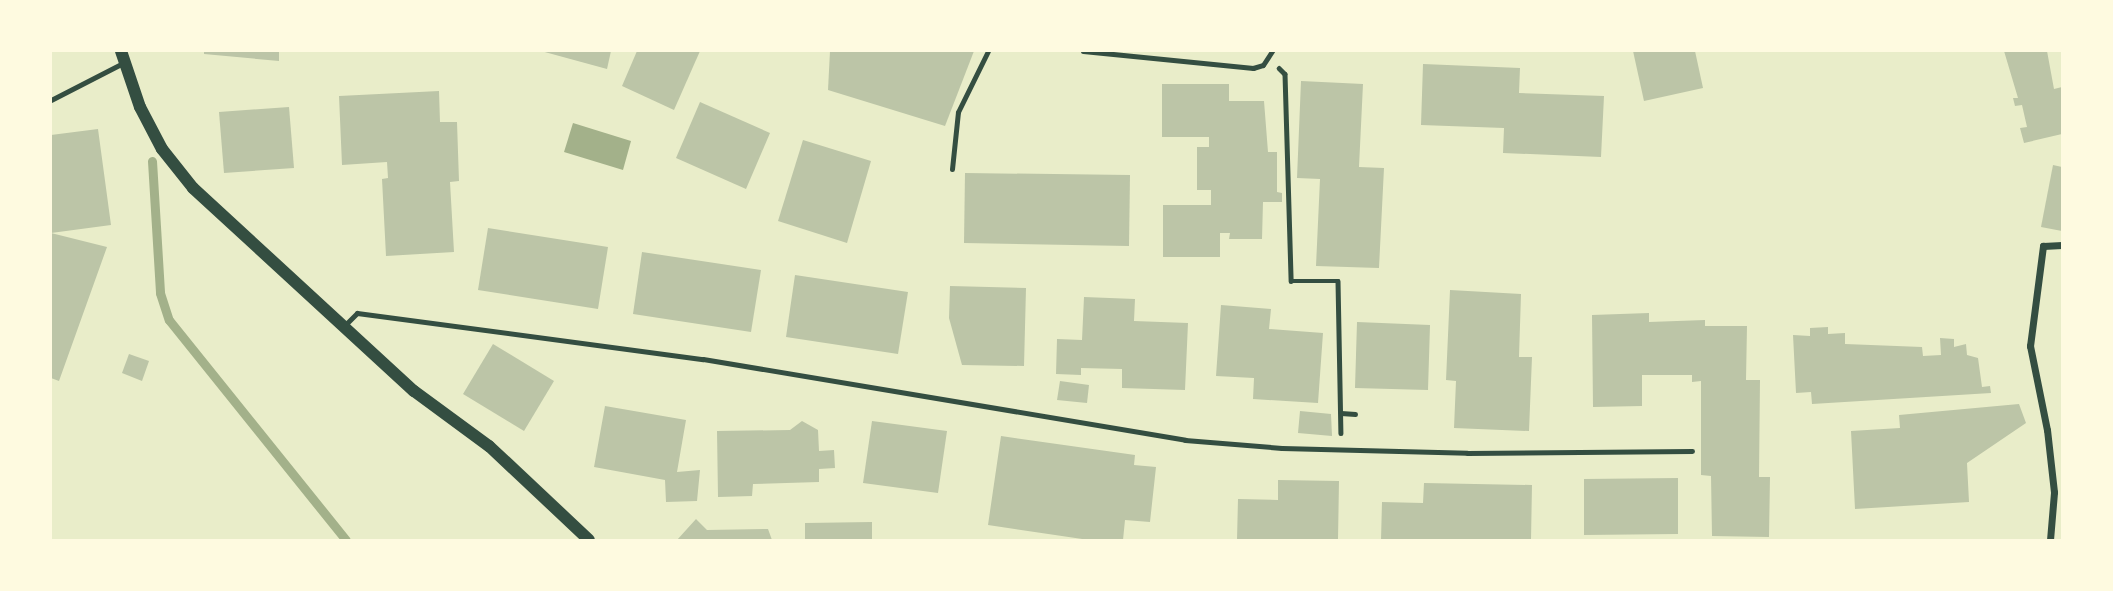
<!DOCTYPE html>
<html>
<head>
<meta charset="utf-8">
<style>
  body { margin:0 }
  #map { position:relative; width:2113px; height:591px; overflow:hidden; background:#e9edc9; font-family:Karla,sans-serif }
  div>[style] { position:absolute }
  .water>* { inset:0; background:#a3b18a }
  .stream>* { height:9px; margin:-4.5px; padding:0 4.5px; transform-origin:4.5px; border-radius:4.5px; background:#a3b18a }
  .building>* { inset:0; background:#bcc5a7 }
  .path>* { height:4.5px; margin:-2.25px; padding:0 2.25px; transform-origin:2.25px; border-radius:2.25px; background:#344e41 }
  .service>* { height:5px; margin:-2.5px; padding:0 2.5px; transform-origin:2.5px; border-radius:2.5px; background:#344e41 }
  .minor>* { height:7px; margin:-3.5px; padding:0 3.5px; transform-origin:3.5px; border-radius:3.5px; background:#344e41 }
  .tertiary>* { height:12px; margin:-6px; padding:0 6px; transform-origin:6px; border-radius:6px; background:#344e41 }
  span { translate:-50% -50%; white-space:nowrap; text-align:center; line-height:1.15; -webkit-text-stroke:7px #fefae0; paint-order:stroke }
  .frame { position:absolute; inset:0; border:52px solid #fefae0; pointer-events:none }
</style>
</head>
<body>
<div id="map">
  <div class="water">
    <div style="clip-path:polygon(573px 123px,631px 141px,623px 170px,564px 152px)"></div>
  </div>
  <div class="stream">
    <div style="left:152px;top:161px;width:132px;rotate:86.5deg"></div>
    <div style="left:160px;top:293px;width:28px;rotate:72deg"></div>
    <div style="left:169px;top:320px;width:282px;rotate:51.2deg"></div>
  </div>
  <div class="building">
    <div style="clip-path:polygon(204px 51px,279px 51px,279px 61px,204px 54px)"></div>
    <div style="clip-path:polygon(541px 51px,611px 51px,607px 69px)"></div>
    <div style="clip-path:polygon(637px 51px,700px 51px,674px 110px,622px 86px)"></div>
    <div style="clip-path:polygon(830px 51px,974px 51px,945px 126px,828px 90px)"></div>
    <div style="clip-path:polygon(1633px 51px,1695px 51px,1703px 88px,1644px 101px)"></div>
    <div style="clip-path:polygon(2004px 51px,2047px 51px,2054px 89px,2062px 87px,2062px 134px,2024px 143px,2020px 128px,2027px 127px,2022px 105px,2015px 106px,2013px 98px,2018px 98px)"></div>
    <div style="clip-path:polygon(1423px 64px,1520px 68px,1519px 93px,1604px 96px,1601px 157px,1503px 153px,1504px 128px,1421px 125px)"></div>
    <div style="clip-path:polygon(1301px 81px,1363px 84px,1359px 167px,1384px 168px,1379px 268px,1316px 266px,1320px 179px,1297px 178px)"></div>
    <div style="clip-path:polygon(1162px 84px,1229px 84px,1229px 101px,1264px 101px,1268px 152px,1277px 152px,1277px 192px,1282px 193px,1282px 202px,1263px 202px,1262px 239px,1229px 239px,1230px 233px,1220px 233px,1220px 257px,1163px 257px,1163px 205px,1211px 205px,1211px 190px,1197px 190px,1197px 147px,1209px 147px,1209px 137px,1162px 137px)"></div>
    <div style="clip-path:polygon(439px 91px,440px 122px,457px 122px,459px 181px,450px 182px,454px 252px,386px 256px,382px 179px,388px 178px,387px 162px,342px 165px,339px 96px)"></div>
    <div style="clip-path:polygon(700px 102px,770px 133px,746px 189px,676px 158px)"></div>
    <div style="clip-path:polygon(289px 107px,294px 168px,224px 173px,219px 112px)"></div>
    <div style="clip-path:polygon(98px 129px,111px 225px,51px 233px,107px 247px,59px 381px,51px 378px,51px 135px)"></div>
    <div style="clip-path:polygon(803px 140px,871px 161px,847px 243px,778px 221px)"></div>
    <div style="clip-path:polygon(2053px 165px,2062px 167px,2062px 231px,2041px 227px)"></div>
    <div style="clip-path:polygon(965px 173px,1130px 175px,1129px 246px,964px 243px)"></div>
    <div style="clip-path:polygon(488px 228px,608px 247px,598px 309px,478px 290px)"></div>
    <div style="clip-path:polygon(642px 252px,761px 270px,751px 332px,633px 314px)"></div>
    <div style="clip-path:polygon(795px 275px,908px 292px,898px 354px,786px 337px)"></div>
    <div style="clip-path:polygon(950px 286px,1026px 288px,1024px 366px,962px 365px,949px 318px)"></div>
    <div style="clip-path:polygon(1450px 290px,1521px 294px,1519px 357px,1532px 357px,1529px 431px,1454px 428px,1456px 381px,1446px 380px)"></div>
    <div style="clip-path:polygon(1084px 297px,1135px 299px,1134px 321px,1188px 323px,1185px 390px,1122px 388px,1122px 369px,1081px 368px,1081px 375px,1056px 374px,1057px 339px,1082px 340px)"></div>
    <div style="clip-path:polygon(1221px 305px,1271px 309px,1269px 329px,1323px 333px,1318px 403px,1253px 399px,1254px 378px,1216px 376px)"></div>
    <div style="clip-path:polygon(1649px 313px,1649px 322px,1705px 320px,1705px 326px,1747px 326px,1746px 380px,1760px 380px,1759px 477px,1770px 477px,1769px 537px,1712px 536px,1711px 476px,1701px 475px,1701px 381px,1692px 382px,1692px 375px,1642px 375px,1642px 406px,1593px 407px,1592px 315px)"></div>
    <div style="clip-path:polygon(1357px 322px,1430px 325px,1428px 390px,1355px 388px)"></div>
    <div style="clip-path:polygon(1828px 327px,1828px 334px,1845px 333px,1845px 344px,1922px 347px,1923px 356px,1941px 355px,1940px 338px,1954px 339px,1954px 347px,1966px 344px,1967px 355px,1978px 358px,1982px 387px,1990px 386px,1991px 393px,1812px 404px,1811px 392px,1796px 393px,1793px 335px,1810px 336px,1810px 328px)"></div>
    <div style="clip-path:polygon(493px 344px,554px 381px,524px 431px,463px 394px)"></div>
    <div style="clip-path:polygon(129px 354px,149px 361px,142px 381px,122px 373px)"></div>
    <div style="clip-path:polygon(1060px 381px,1089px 385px,1087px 403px,1057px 400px)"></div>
    <div style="clip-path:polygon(2019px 404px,2026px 423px,1967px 463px,1969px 502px,1855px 509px,1851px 431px,1900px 428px,1899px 415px)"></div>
    <div style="clip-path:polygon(605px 406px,686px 420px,677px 472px,700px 470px,697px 501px,666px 502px,665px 480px,594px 467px)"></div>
    <div style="clip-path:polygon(1300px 411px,1331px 414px,1332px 436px,1298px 433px)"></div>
    <div style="clip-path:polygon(802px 421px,818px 430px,819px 451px,834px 450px,835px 468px,819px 469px,819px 482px,753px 484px,752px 496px,718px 497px,717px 431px,790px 430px)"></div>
    <div style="clip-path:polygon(872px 421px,947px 431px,938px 493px,863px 483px)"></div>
    <div style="clip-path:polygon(1001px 436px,1135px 455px,1134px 465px,1156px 467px,1150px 522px,1125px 520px,1123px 540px,1089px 540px,988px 525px)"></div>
    <div style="clip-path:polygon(1678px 478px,1678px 534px,1584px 535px,1584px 479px)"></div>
    <div style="clip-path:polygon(1278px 480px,1339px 481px,1338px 540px,1237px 540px,1238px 499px,1278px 500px)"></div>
    <div style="clip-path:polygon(1424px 483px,1532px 485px,1531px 540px,1381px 540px,1382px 502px,1423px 503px)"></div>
    <div style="clip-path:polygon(696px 519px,707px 530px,768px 529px,772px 540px,677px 540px)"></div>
    <div style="clip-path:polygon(872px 522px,872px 540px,805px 540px,805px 523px)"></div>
  </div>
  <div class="path">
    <div style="left:1279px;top:68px;width:8px;rotate:45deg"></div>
    <div style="left:1285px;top:74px;width:207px;rotate:88.3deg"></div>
    <div style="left:1291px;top:281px;width:47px"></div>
    <div style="left:1338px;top:281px;width:152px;rotate:88.9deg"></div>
    <div style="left:1341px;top:413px;width:14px;rotate:4deg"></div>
  </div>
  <div class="service">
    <div style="left:1083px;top:51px;width:171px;rotate:5.7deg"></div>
    <div style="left:1253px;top:68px;width:10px;rotate:-17deg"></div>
    <div style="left:1263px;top:65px;width:17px;rotate:-57deg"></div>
    <div style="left:51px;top:100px;width:81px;rotate:-27.2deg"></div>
    <div style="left:952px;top:169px;width:57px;rotate:-84deg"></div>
    <div style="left:958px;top:112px;width:68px;rotate:-63.8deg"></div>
    <div style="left:345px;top:325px;width:17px;rotate:-45deg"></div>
    <div style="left:357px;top:313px;width:349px;rotate:7.6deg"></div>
    <div style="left:703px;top:359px;width:489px;rotate:9.5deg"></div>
    <div style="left:1185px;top:440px;width:97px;rotate:4.7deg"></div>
    <div style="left:1282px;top:448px;width:185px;rotate:1.5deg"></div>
    <div style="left:1467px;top:453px;width:225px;rotate:-0.5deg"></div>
  </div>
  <div class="minor">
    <div style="left:2050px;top:540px;width:48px;rotate:-85.2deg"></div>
    <div style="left:2054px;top:492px;width:62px;rotate:-96.4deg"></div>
    <div style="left:2047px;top:430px;width:86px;rotate:-101.4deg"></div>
    <div style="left:2030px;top:346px;width:101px;rotate:-82.6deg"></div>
    <div style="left:2043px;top:246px;width:19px;rotate:-3deg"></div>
  </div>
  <div class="tertiary">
    <div style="left:121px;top:51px;width:59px;rotate:71.3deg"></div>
    <div style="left:140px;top:107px;width:47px;rotate:62.4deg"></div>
    <div style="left:162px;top:149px;width:50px;rotate:51.5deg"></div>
    <div style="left:193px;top:188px;width:300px;rotate:42.6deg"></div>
    <div style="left:414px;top:391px;width:93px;rotate:36.3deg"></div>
    <div style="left:489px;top:446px;width:137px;rotate:43.2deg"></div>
  </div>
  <div class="frame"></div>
</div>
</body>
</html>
